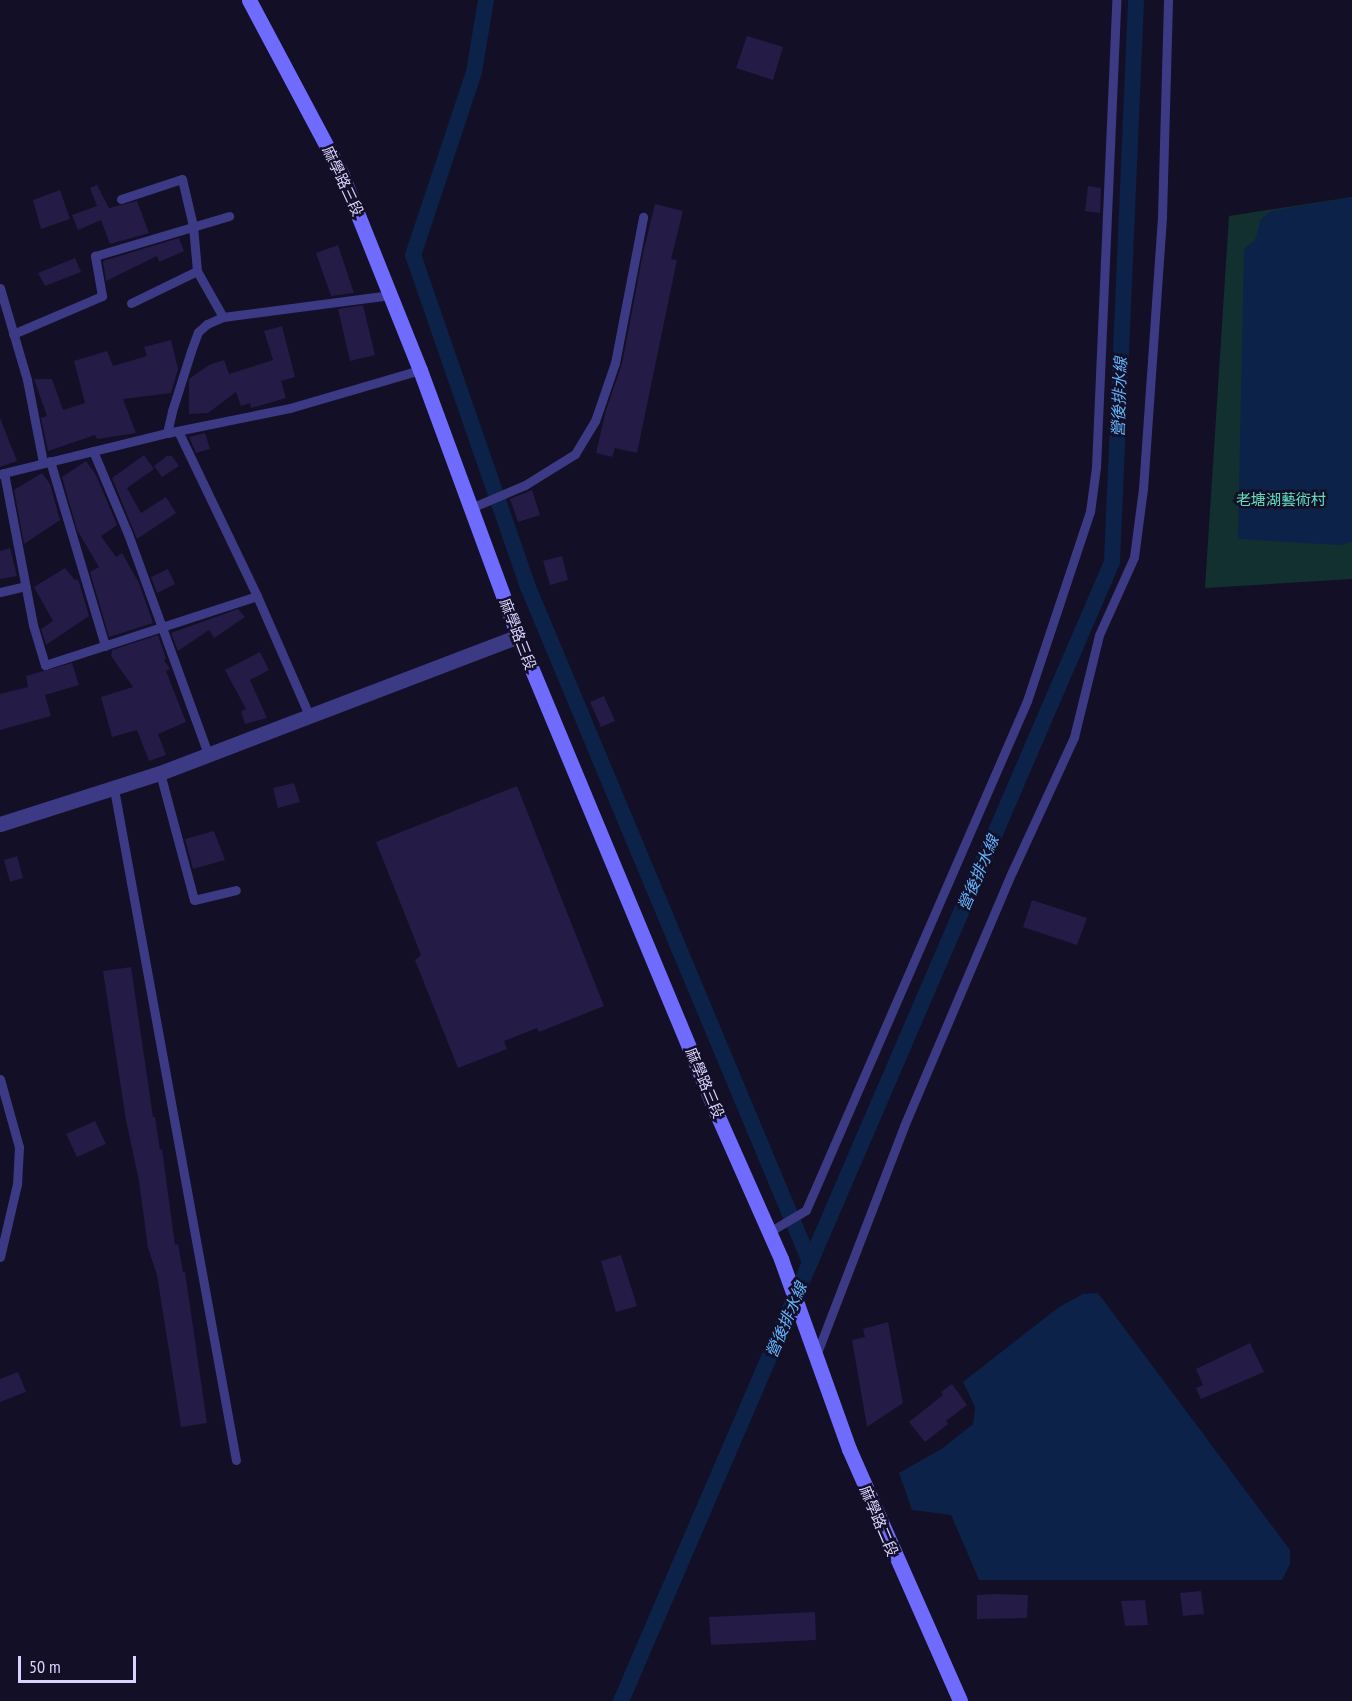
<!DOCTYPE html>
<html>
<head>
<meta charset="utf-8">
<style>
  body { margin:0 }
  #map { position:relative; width:1352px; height:1701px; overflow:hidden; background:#130f26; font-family:"PT Sans Narrow","Noto Sans TC",sans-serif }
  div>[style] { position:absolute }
  .green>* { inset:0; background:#12302f }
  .water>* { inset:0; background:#0c2248 }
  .canal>* { height:16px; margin:-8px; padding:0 8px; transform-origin:8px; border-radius:8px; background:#0c2248 }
  .building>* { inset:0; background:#241b47 }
  .service>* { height:9px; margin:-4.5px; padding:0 4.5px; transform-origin:4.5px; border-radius:4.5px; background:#3d3a85 }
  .tertiary>* { height:15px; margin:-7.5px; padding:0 7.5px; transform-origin:7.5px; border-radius:7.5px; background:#3d3a85 }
  .secondary>* { height:15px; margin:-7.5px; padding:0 7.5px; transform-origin:7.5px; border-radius:7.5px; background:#6f6bff }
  span { translate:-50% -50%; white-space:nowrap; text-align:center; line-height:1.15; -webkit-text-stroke:5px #130f26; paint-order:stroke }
  .street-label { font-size:15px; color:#d9d4ff }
  .park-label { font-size:15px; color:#5fe0c0 }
  .water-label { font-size:16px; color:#62b6ff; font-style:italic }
  .scale { position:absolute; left:18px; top:1656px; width:118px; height:27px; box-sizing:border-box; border:3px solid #d9d4ff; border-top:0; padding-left:8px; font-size:18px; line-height:21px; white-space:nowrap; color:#d9d4ff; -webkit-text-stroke:4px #130f26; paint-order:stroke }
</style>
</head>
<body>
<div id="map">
  <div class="green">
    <div style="clip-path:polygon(1352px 197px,1352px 579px,1205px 588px,1229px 216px)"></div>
  </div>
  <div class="water">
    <div style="clip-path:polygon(1352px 197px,1352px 542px,1340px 545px,1238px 539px,1244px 249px,1255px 240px,1261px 219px,1271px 211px)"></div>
    <div style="clip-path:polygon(1098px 1293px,1290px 1550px,1290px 1564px,1282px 1580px,979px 1580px,951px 1515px,912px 1510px,899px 1473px,943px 1448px,973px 1424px,975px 1407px,963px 1382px,1059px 1307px,1083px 1294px)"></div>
  </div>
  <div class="canal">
    <div style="left:486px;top:0;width:73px;rotate:99.5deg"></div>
    <div style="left:474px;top:72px;width:193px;rotate:108.4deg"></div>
    <div style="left:413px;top:255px;width:351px;rotate:70.9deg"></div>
    <div style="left:528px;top:587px;width:732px;rotate:67.33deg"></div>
    <div style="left:621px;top:1701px;width:1240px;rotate:-66.68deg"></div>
    <div style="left:1112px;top:562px;width:563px;rotate:-87.55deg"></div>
  </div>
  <div class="building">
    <div style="clip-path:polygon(747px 36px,783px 47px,773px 80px,736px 68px)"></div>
    <div style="clip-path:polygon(97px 185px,109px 208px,137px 201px,149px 233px,110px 244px,101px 220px,78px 230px,72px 215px,97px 206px,90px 188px)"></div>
    <div style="clip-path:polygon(1088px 186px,1101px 188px,1100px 213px,1085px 211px)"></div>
    <div style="clip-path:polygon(60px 190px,70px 219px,41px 229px,33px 200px)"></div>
    <div style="clip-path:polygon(655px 204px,683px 211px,671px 259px,677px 260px,637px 453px,615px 448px,612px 457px,596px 453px,606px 410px,622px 364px,643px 253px)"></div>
    <div style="clip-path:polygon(179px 238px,184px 251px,159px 262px,157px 256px,106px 281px,103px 261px)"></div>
    <div style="clip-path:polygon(338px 245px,354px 293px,331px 296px,316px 253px)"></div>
    <div style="clip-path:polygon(75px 258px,81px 272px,45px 286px,38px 273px)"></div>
    <div style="clip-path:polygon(363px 305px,375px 355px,350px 361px,338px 309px)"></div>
    <div style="clip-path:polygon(282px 326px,295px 377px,281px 381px,286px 398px,251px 408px,250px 403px,241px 406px,236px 392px,208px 413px,189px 414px,189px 379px,209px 365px,224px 360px,229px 374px,273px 360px,264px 331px)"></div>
    <div style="clip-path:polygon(171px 340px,178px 369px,171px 393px,123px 399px,136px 433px,97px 439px,95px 435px,48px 451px,41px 418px,47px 416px,34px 379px,52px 379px,63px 410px,85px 403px,74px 361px,107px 351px,113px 366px,147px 356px,144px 347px)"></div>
    <div style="clip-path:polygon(0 418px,17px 461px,0 467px)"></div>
    <div style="clip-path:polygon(205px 433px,210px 449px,196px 453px,189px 437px)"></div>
    <div style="clip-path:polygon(144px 455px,154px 469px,127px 488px,141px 513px,166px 497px,176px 513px,137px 539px,112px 478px)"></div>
    <div style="clip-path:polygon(167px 456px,172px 456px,179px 466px,162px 477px,154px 466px)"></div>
    <div style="clip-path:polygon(86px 461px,96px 475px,117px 525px,101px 536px,116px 557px,122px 553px,139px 583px,153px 623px,109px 637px,90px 572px,99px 567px,77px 530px,62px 477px)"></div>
    <div style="clip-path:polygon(42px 473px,50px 484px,60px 520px,24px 544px,14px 490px)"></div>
    <div style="clip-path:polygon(532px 490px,540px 515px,518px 522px,510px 499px)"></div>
    <div style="clip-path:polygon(10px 548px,17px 576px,0 579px,0 551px)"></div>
    <div style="clip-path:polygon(562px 556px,568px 580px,550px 585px,543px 561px)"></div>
    <div style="clip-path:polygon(65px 568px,75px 580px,78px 579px,89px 616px,46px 645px,41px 629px,53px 621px,34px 587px)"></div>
    <div style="clip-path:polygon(168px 569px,175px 584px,157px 593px,151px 577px)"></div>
    <div style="clip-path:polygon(238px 609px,245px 617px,214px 638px,209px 630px,178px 651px,171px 633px)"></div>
    <div style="clip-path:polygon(158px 635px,166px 659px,164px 660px,170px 669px,166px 671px,186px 722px,158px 734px,166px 755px,149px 761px,137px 730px,112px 737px,101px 697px,133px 687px,111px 656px,112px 650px)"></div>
    <div style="clip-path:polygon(260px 652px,269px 670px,250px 680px,267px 718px,245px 724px,241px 711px,246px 709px,225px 670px)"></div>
    <div style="clip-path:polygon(72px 663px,79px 685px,45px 695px,51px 716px,0 730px,0 694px,28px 687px,26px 676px)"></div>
    <div style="clip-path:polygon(604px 696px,615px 721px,601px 727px,590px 702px)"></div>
    <div style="clip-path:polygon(294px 783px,300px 802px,278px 808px,273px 788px)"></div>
    <div style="clip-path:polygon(517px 786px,604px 1006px,539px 1032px,537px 1028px,504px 1041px,507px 1049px,458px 1068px,415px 960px,421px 955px,376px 842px)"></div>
    <div style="clip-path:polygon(214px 831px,225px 860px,193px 869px,185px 839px)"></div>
    <div style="clip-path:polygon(17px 856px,23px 878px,10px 882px,4px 860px)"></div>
    <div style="clip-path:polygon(1032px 900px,1087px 918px,1077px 945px,1023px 927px)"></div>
    <div style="clip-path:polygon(131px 967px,153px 1117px,155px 1117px,160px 1150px,162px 1149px,175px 1245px,178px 1244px,183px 1272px,185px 1272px,207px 1423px,181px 1427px,157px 1275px,148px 1248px,139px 1181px,126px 1120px,103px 971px)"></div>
    <div style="clip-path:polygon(95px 1121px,106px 1144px,77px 1157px,66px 1134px)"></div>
    <div style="clip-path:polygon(621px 1255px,637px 1306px,616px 1312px,601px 1261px)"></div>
    <div style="clip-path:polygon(888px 1322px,903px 1403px,867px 1427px,852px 1340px,865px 1337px,863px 1329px)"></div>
    <div style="clip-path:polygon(1250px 1343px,1264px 1372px,1201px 1399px,1196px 1388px,1203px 1385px,1196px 1369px)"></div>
    <div style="clip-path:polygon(18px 1372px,26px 1392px,0 1402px,0 1379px)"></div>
    <div style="clip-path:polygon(952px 1384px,967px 1405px,946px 1421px,948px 1424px,925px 1442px,909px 1422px,943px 1395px,941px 1392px)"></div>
    <div style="clip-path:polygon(1201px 1591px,1204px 1614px,1183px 1616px,1180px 1593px)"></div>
    <div style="clip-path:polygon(993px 1594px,1028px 1595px,1027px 1618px,977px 1619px,977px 1595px)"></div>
    <div style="clip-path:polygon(1145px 1600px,1148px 1625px,1125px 1626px,1121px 1601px)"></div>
    <div style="clip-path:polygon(815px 1612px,816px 1640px,711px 1645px,709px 1617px)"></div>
  </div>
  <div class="service">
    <div style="left:121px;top:199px;width:64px;rotate:-18.2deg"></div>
    <div style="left:182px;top:179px;width:48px;rotate:76.8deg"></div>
    <div style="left:193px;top:226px;width:45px;rotate:84.9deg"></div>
    <div style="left:197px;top:271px;width:53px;rotate:60.5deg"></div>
    <div style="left:0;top:288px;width:96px;rotate:73.6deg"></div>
    <div style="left:27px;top:380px;width:84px;rotate:79deg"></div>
    <div style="left:131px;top:303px;width:73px;rotate:-25.9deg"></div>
    <div style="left:13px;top:334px;width:97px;rotate:-23.1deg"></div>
    <div style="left:102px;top:296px;width:41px;rotate:-99.9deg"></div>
    <div style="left:95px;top:256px;width:140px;rotate:-16.6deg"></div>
    <div style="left:178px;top:431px;width:183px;rotate:64.4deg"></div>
    <div style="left:257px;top:596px;width:130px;rotate:66.4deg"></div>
    <div style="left:167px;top:433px;width:23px;rotate:-77deg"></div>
    <div style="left:172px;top:411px;width:63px;rotate:-72.4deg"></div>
    <div style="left:191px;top:351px;width:20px;rotate:-70deg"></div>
    <div style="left:198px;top:332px;width:12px;rotate:-42deg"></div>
    <div style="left:207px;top:324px;width:17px;rotate:-24deg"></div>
    <div style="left:223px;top:317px;width:169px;rotate:-7.5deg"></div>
    <div style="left:93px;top:451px;width:90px;rotate:67.1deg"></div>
    <div style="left:128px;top:534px;width:234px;rotate:70deg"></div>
    <div style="left:50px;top:461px;width:193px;rotate:73.4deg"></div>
    <div style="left:4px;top:473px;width:155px;rotate:79.2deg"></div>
    <div style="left:33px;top:625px;width:42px;rotate:73.3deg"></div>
    <div style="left:45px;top:665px;width:223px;rotate:-18deg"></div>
    <div style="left:0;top:474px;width:172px;rotate:-13.8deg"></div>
    <div style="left:167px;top:433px;width:126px;rotate:-11.5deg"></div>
    <div style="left:290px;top:408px;width:135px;rotate:-16.3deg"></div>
    <div style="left:471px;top:508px;width:59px;rotate:-23.1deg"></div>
    <div style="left:525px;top:485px;width:59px;rotate:-31.8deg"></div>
    <div style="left:575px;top:454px;width:39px;rotate:-59deg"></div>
    <div style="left:595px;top:421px;width:61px;rotate:-71deg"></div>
    <div style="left:615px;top:363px;width:149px;rotate:-79.1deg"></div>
    <div style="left:0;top:592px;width:26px;rotate:-13deg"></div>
    <div style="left:160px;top:773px;width:131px;rotate:75deg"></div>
    <div style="left:194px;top:900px;width:43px;rotate:-13.4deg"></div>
    <div style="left:114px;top:789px;width:682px;rotate:79.7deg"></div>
    <div style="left:0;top:1079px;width:71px;rotate:74.4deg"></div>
    <div style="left:19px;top:1147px;width:37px;rotate:93deg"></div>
    <div style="left:17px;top:1184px;width:75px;rotate:103.1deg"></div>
    <div style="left:769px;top:1232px;width:43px;rotate:-30.7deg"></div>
    <div style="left:806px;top:1210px;width:555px;rotate:-66.53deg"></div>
    <div style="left:1027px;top:701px;width:199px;rotate:-71.6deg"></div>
    <div style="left:1090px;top:512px;width:45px;rotate:-82.4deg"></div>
    <div style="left:1096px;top:467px;width:467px;rotate:-87.5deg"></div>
    <div style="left:817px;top:1353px;width:243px;rotate:-69deg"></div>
    <div style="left:904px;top:1126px;width:276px;rotate:-67deg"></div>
    <div style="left:1012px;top:872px;width:149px;rotate:-65.3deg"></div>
    <div style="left:1074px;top:737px;width:105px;rotate:-76.2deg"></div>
    <div style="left:1099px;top:635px;width:85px;rotate:-65.8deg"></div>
    <div style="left:1134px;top:557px;width:69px;rotate:-82.5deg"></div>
    <div style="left:1143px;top:489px;width:274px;rotate:-86deg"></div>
    <div style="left:1162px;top:216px;width:216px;rotate:-88.4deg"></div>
  </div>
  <div class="tertiary">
    <div style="left:0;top:824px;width:168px;rotate:-17.7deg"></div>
    <div style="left:160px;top:773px;width:383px;rotate:-20.9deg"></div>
  </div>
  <div class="secondary">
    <div style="left:249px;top:0;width:198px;rotate:62deg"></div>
    <div style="left:342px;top:175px;width:210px;rotate:68.2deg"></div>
    <div style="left:420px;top:370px;width:283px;rotate:69.8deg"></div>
    <div style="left:518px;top:636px;width:516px;rotate:67.41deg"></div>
    <div style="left:716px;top:1112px;width:161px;rotate:66.1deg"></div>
    <div style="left:781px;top:1259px;width:202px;rotate:70.3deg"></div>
    <div style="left:849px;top:1449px;width:275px;rotate:66.2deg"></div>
  </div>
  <div class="street-label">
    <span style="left:343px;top:181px;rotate:65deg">麻學路三段</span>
    <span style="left:518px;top:634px;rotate:69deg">麻學路三段</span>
    <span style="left:705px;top:1083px;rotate:67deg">麻學路三段</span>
    <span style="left:879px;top:1521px;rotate:67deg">麻學路二段</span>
  </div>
  <div class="park-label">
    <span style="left:1281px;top:500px">老塘湖藝術村</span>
  </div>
  <div class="water-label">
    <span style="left:1119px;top:397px;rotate:-88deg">營後排水線</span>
    <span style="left:978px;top:873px;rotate:-67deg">營後排水線</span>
    <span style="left:786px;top:1320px;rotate:-67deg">營後排水線</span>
  </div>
  <div class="scale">50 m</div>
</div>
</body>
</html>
